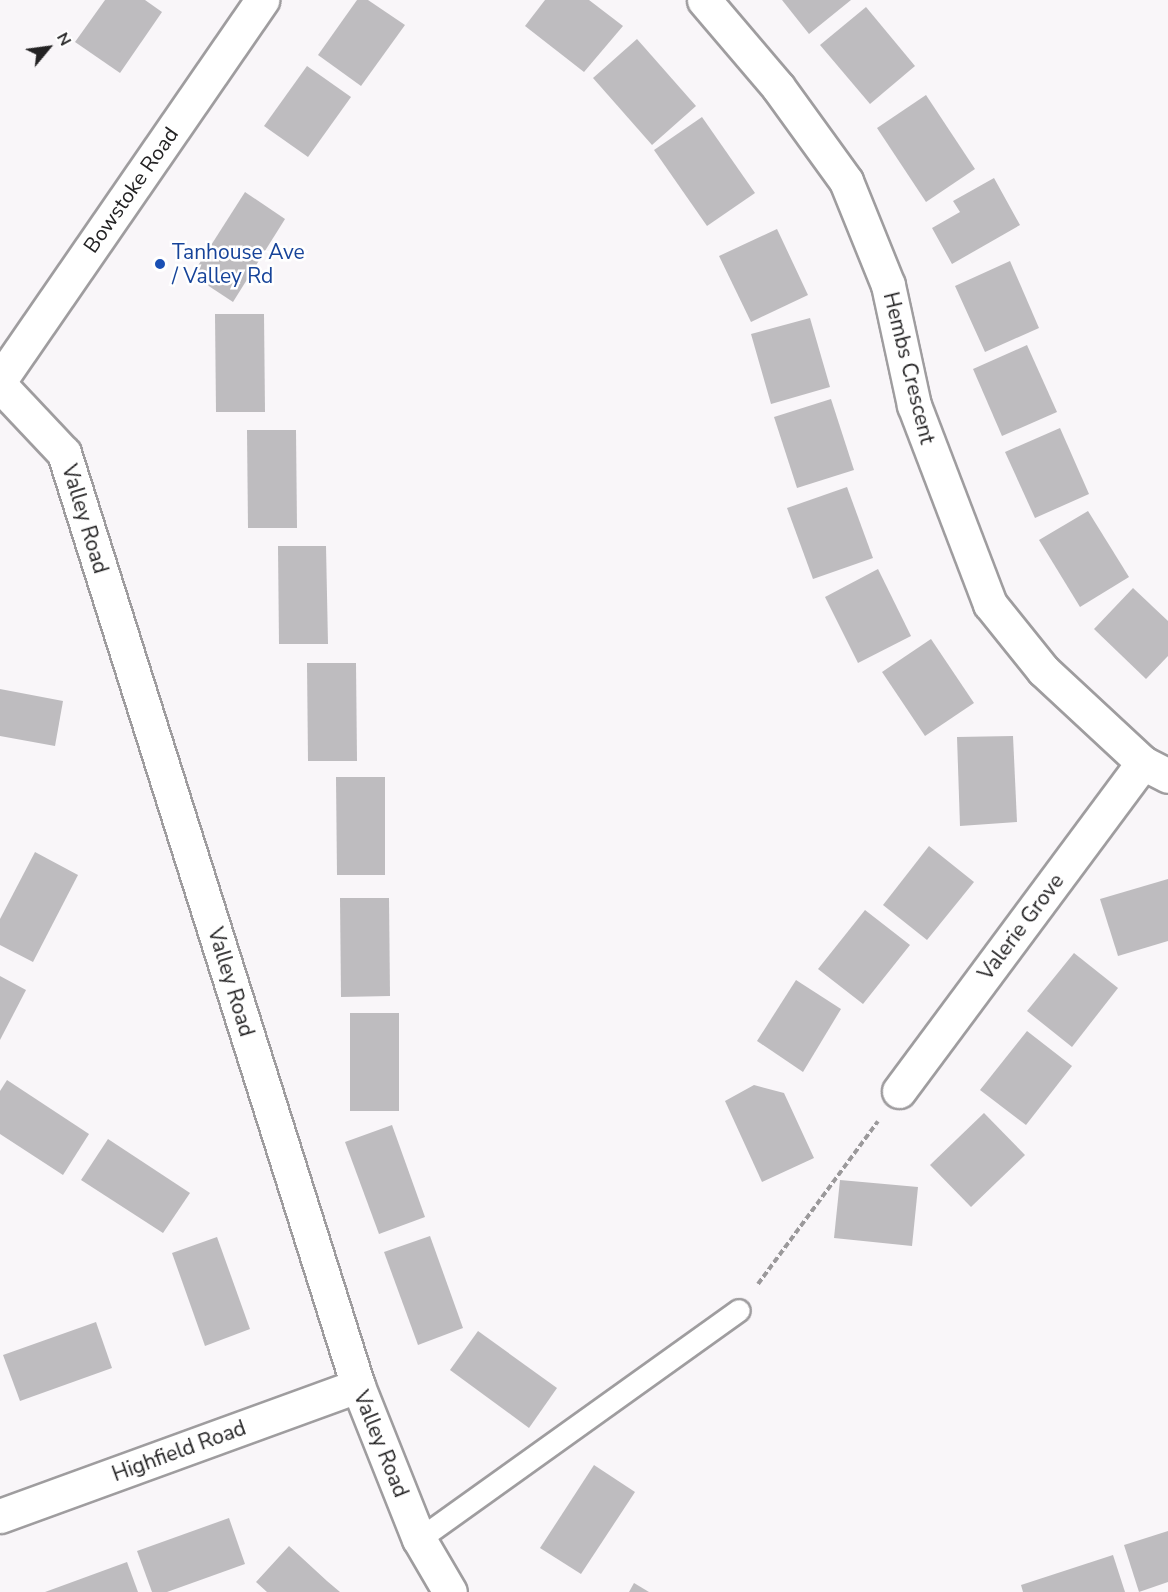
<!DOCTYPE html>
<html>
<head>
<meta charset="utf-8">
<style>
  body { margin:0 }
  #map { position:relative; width:1168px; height:1592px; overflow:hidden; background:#f9f6f9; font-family:"Nunito Sans",sans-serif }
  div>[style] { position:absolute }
  .building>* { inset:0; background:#bebcbf }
  .path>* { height:4px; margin-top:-2px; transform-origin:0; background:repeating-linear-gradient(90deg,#9b999b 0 6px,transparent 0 9px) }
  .roads { filter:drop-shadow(2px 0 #9f9d9f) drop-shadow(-2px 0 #9f9d9f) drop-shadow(0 2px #9f9d9f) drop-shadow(0 -2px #9f9d9f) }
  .lane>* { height:21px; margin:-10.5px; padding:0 10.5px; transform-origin:10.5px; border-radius:10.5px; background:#fff }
  .street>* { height:33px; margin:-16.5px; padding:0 16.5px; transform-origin:16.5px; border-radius:16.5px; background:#fff }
  .dots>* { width:16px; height:16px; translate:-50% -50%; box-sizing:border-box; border:3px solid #fff; border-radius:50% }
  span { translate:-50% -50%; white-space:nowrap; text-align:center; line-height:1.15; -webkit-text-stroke:5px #fff; paint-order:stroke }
  .street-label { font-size:21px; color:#232223 }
  .transit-label { font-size:21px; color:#164399 }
  .left { translate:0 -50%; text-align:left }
  .north { position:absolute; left:18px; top:18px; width:60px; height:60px; -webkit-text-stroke:4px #fff; paint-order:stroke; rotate:61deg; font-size:16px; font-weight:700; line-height:24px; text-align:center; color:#232223 }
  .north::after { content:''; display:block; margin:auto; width:21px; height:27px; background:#232223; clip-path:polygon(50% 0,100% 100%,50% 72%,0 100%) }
</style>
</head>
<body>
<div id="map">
  <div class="building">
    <div style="clip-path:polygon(105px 0,145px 0,162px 12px,120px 73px,75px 42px)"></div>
    <div style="clip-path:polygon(357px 0,368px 0,405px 25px,361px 86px,318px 55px)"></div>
    <div style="clip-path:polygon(545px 0,589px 0,623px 26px,584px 72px,525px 26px)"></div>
    <div style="clip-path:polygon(782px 0,851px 0,809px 34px)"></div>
    <div style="clip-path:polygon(866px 7px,915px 66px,870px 104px,820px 45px)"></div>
    <div style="clip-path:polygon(637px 39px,696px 106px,652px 145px,593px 78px)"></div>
    <div style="clip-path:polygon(307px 66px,351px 97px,308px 157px,264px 126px)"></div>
    <div style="clip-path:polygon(926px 95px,975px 169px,926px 202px,877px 128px)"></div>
    <div style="clip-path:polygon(702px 117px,755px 193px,707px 226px,654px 150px)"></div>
    <div style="clip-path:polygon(994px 178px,1020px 225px,952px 264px,932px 228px,960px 212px,953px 201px)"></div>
    <div style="clip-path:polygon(245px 192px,285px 219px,233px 302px,192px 275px)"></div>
    <div style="clip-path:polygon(777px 229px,808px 295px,751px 322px,719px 256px)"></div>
    <div style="clip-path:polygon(1010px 261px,1039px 328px,985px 352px,955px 286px)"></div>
    <div style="clip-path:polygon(215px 314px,264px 314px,265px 412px,216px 412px)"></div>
    <div style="clip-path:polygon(810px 318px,830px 387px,771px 404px,751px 334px)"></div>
    <div style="clip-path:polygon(1027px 345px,1057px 412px,1002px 436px,973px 369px)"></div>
    <div style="clip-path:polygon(831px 399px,854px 470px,797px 488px,774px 417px)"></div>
    <div style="clip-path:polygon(1060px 428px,1089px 494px,1035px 518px,1005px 452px)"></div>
    <div style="clip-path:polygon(247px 430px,296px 430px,297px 528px,248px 528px)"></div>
    <div style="clip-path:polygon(847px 487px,873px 558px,813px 579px,787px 508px)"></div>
    <div style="clip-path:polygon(1088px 511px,1129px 577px,1080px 607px,1039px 540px)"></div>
    <div style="clip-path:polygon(278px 546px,326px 546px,328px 644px,279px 644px)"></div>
    <div style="clip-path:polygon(878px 569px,911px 636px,858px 663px,825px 597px)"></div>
    <div style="clip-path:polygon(1133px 588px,1168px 621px,1168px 656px,1146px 679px,1094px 629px)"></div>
    <div style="clip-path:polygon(931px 639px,974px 703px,925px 736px,882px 672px)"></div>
    <div style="clip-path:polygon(307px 663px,356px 663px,357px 761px,308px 761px)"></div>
    <div style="clip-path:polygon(0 689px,63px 701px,55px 746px,0 736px)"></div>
    <div style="clip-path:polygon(1013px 736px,1017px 822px,960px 826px,957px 737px)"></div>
    <div style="clip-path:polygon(336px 777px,385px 777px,385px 875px,337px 875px)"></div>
    <div style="clip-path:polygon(929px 846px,974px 882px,927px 940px,883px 905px)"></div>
    <div style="clip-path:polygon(35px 852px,78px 875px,33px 962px,0 945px,0 919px)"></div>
    <div style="clip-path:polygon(1168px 879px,1168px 941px,1118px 956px,1100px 899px)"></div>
    <div style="clip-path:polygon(340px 898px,389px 898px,390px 996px,341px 997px)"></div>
    <div style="clip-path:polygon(865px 910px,910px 945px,863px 1004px,818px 969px)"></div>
    <div style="clip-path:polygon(1074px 953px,1118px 988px,1072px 1047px,1027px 1011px)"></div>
    <div style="clip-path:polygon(0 976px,26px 990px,0 1040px)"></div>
    <div style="clip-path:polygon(796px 980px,841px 1009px,803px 1072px,757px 1041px)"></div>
    <div style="clip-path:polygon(350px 1013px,399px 1013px,399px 1111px,350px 1111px)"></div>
    <div style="clip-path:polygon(1027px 1031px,1072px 1066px,1026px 1125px,980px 1090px)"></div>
    <div style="clip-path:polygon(7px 1080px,89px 1134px,63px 1175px,0 1134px,0 1091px)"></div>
    <div style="clip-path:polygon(754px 1085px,784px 1093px,814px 1158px,762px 1182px,725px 1101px)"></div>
    <div style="clip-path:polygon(984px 1113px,1025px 1155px,971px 1207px,930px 1165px)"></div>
    <div style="clip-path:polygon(392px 1125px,425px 1217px,379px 1234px,345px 1142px)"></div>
    <div style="clip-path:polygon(108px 1139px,190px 1193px,163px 1233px,81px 1180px)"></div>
    <div style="clip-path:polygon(840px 1180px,918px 1187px,912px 1246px,834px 1238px)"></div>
    <div style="clip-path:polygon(430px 1236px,463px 1328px,418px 1345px,384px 1252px)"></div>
    <div style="clip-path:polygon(217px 1237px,250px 1329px,205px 1346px,172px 1253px)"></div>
    <div style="clip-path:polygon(96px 1322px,112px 1368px,20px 1401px,3px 1355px)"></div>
    <div style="clip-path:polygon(478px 1331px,557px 1388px,529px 1428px,450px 1370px)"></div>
    <div style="clip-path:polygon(594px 1465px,635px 1492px,581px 1574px,540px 1548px)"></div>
    <div style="clip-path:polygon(229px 1518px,245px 1564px,167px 1592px,152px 1592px,137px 1551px)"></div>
    <div style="clip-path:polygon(1168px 1531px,1168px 1582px,1139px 1592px,1124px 1545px)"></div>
    <div style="clip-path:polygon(289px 1546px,327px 1581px,340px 1592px,267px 1592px,256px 1582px)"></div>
    <div style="clip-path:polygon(1113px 1555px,1125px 1592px,1023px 1592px,1021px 1585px)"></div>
    <div style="clip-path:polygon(127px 1562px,138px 1592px,45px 1592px)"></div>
    <div style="clip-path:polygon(634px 1583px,649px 1592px,629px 1592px)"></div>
  </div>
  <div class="path">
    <div style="left:758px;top:1284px;width:202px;rotate:-53.6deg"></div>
  </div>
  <div class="roads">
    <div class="lane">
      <div style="left:419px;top:1539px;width:393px;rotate:-35.6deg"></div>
    </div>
    <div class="street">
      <div style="left:704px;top:0;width:114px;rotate:49.6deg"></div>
      <div style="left:778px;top:87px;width:116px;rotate:54.1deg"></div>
      <div style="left:846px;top:181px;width:112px;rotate:68deg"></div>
      <div style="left:888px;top:285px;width:123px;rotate:77.8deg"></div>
      <div style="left:914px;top:405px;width:213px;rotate:69.1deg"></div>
      <div style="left:990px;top:604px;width:85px;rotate:51.2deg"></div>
      <div style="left:1043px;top:670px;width:137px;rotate:42.9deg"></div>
      <div style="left:1143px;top:763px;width:28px;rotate:27deg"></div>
      <div style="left:0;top:380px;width:462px;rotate:-55.4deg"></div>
      <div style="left:0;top:385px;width:93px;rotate:46.7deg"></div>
      <div style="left:64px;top:453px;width:978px;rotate:72.51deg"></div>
      <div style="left:358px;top:1386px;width:165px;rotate:68.3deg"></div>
      <div style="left:419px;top:1539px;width:61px;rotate:59.7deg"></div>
      <div style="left:899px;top:1091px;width:409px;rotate:-53.4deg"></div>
      <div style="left:0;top:1516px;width:381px;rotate:-20deg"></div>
    </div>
  </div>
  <div class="dots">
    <div style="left:160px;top:264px;background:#1a4fb4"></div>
  </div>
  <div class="street-label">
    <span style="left:131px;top:190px;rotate:-55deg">Bowstoke Road</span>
    <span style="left:909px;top:368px;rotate:76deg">Hembs Crescent</span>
    <span style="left:85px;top:519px;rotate:73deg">Valley Road</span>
    <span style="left:1021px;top:927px;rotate:-53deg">Valerie Grove</span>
    <span style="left:231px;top:982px;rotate:73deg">Valley Road</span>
    <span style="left:381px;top:1444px;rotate:68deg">Valley Road</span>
    <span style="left:179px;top:1451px;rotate:-20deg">Highfield Road</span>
  </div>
  <div class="transit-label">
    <span class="left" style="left:172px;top:264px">Tanhouse Ave<br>/ Valley Rd</span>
  </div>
  <div class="north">N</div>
</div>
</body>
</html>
